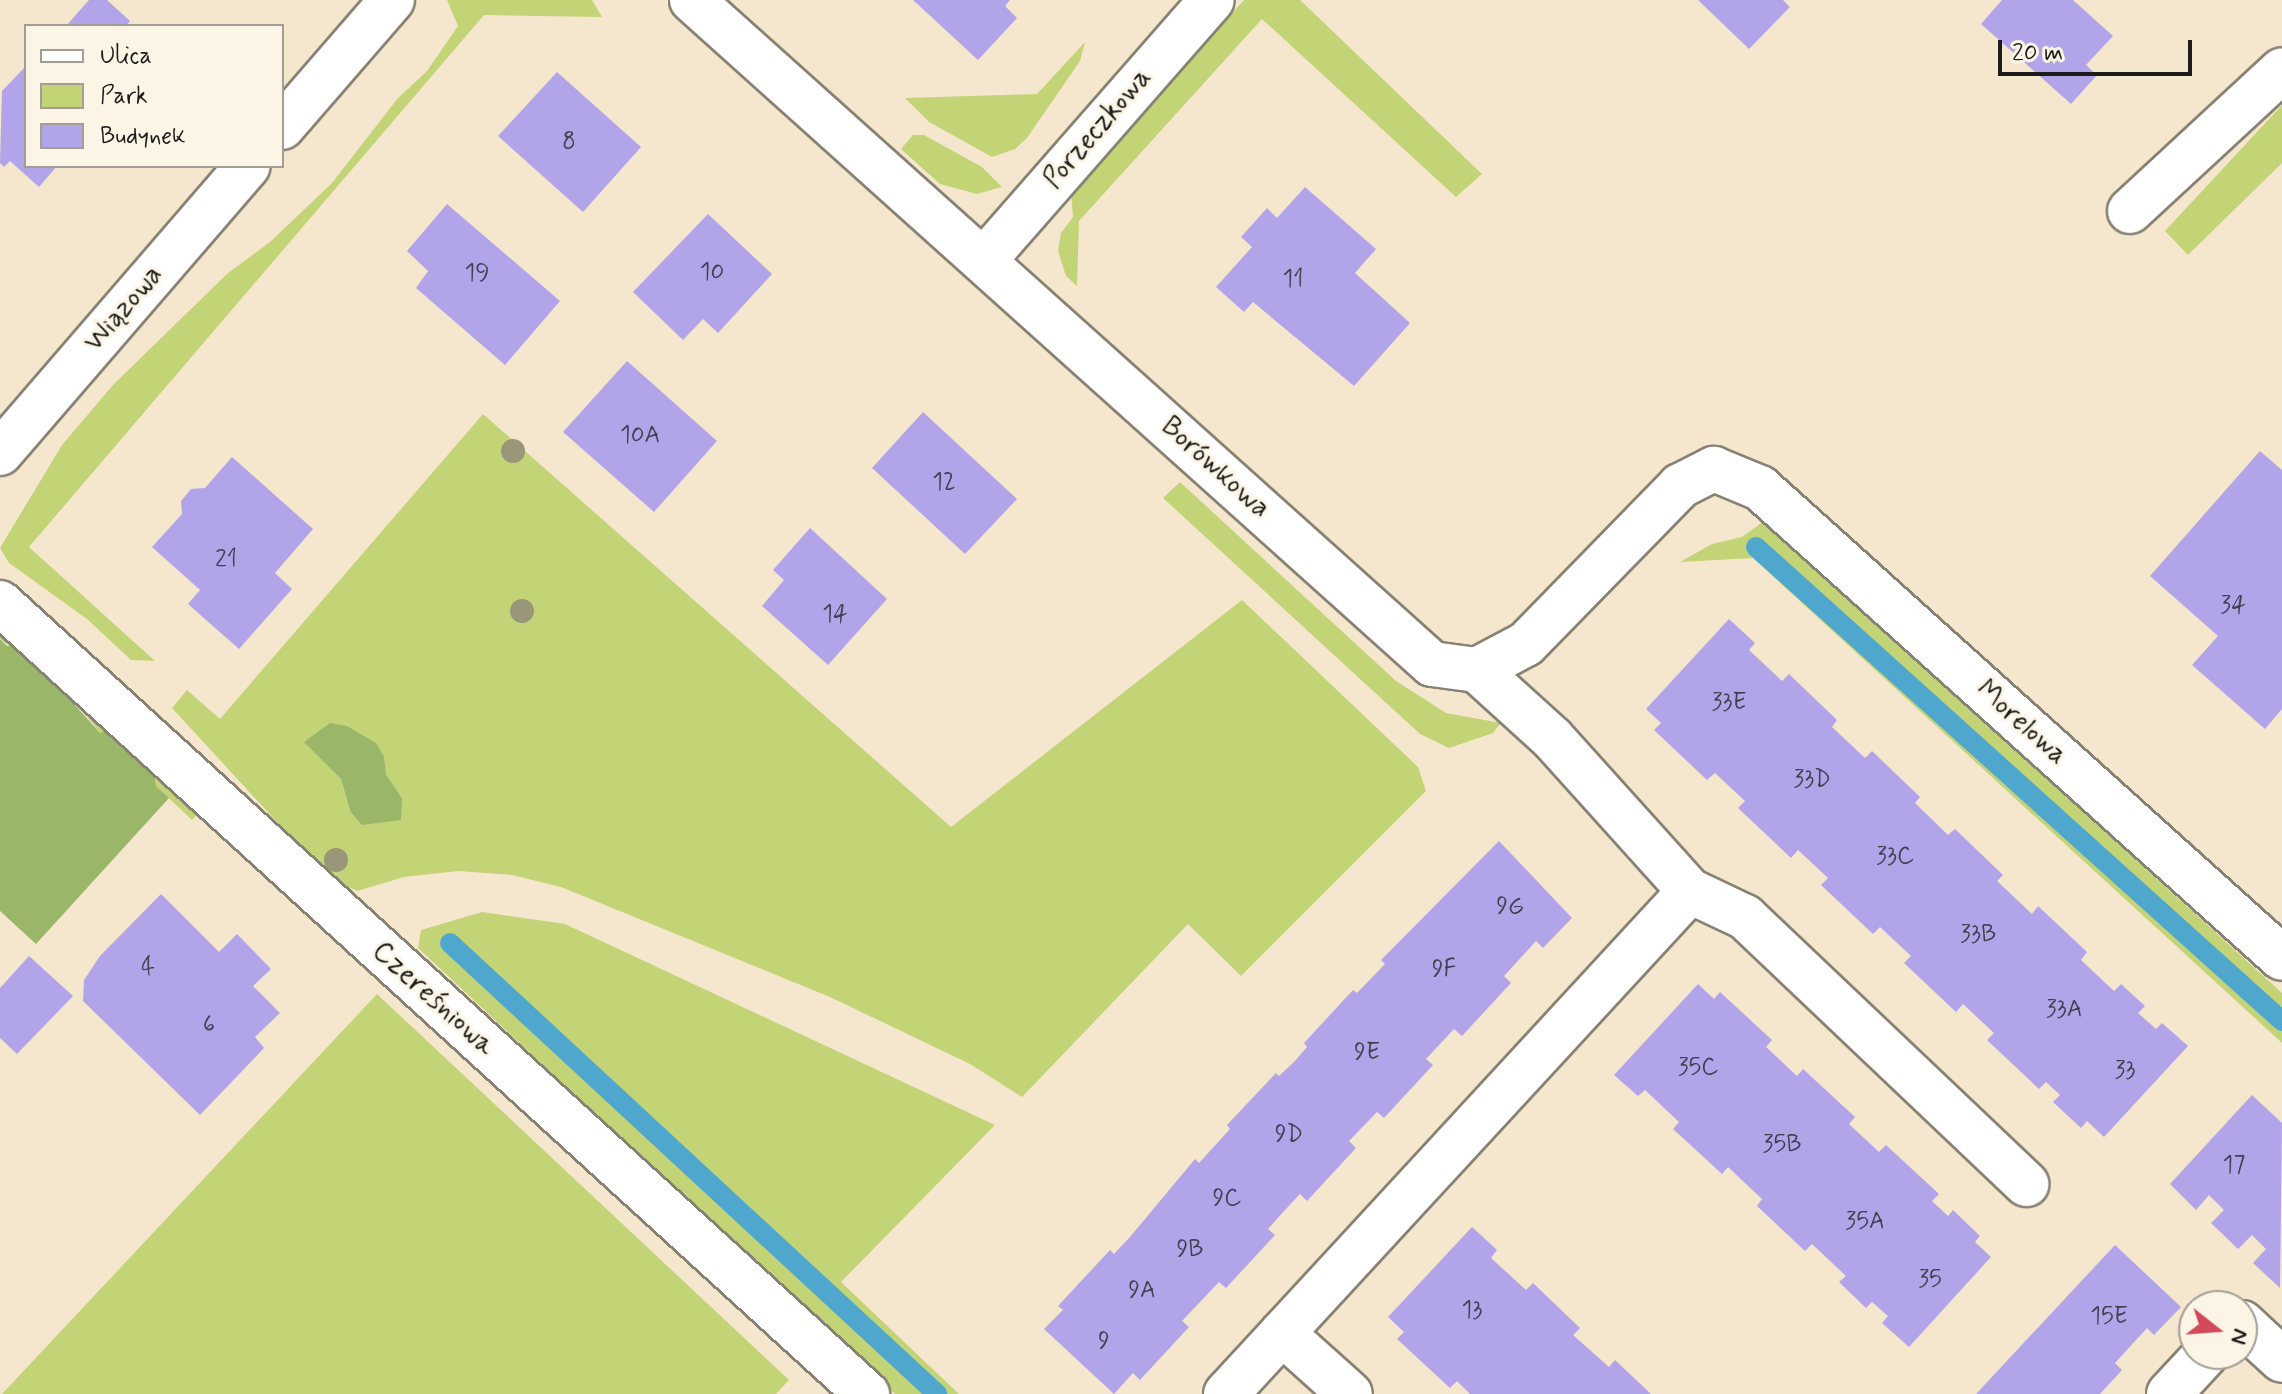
<!DOCTYPE html>
<html>
<head>
<meta charset="utf-8">
<style>
  body { margin:0 }
  #map { position:relative; width:2282px; height:1394px; overflow:hidden; background:#f5e7cd; font-family:Mynerve,sans-serif }
  div>[style] { position:absolute }
  .green>* { inset:0; background:#c3d477 }
  .forest>* { inset:0; background:#9ab668 }
  .stream>* { height:20px; margin:-10px; padding:0 10px; transform-origin:10px; border-radius:10px; background:#50a7cd }
  .building>* { inset:0; background:#b2a4e8 }
  .roads { filter:drop-shadow(2px 0 #888274) drop-shadow(-2px 0 #888274) drop-shadow(0 2px #888274) drop-shadow(0 -2px #888274) }
  .minor>* { height:44px; margin:-22px; padding:0 22px; transform-origin:22px; border-radius:22px; background:#fff }
  .trees>* { width:24px; height:24px; margin:-12px; border-radius:50%; background:#99967a }
  span { translate:-50% -50%; white-space:nowrap; text-align:center; line-height:1.15; -webkit-text-stroke:6px #fcf5e5; paint-order:stroke }
  .number-label { font-size:24px; color:#423e4f }
  .number-label span { -webkit-text-stroke-width:0 }
  .street-label { font-size:28px; color:#1c1c1c }
  .legend { position:absolute; left:24px; top:24px; width:260px; height:144px; box-sizing:border-box; background:#fcf5e5; border:2px solid #a29e95; margin:0; padding:10px 14px; list-style:none; font-size:24px; color:#1c1c1c }
  .legend li { display:flex; align-items:center; gap:16px; height:40px }
  .legend b { width:40px; border:2px solid #a29e95 }
  .north { position:absolute; left:2178px; top:1290px; width:80px; height:80px; box-sizing:border-box; background:#fcf5e5; border:2px solid #a29e95; border-radius:50%; rotate:107deg; font-size:22px; font-weight:700; line-height:32px; text-align:center; color:#1c1c1c }
  .north::after { content:''; display:block; margin:auto; width:28px; height:36px; background:#d1495b; clip-path:polygon(50% 0,100% 100%,50% 72%,0 100%) }
  .scale { position:absolute; left:1998px; top:40px; width:194px; height:36px; box-sizing:border-box; border:4px solid #1c1c1c; border-top:0; padding-left:10px; font-size:24px; line-height:28px; white-space:nowrap; color:#1c1c1c; -webkit-text-stroke:6px #fcf5e5; paint-order:stroke }
</style>
</head>
<body>
<div id="map">
  <div class="green">
    <div style="clip-path:polygon(447px 0,592px 0,602px 17px,484px 15px,29px 547px,155px 661px,131px 660px,87px 619px,9px 563px,0 548px,62px 445px,113px 385px,228px 273px,270px 242px,332px 183px,398px 98px,427px 71px,458px 26px)"></div>
    <div style="clip-path:polygon(1244px 0,1300px 0,1482px 174px,1456px 197px,1262px 19px,1079px 221px,1077px 286px,1066px 276px,1058px 251px,1061px 233px,1073px 217px,1071px 190px)"></div>
    <div style="clip-path:polygon(1085px 42px,1080px 61px,1027px 138px,1015px 149px,992px 157px,929px 122px,905px 98px,1037px 94px)"></div>
    <div style="clip-path:polygon(2282px 105px,2282px 163px,2188px 255px,2165px 231px)"></div>
    <div style="clip-path:polygon(913px 135px,924px 135px,982px 167px,1002px 187px,977px 194px,940px 184px,901px 149px)"></div>
    <div style="clip-path:polygon(evenodd,483px 414px,951px 827px,1242px 600px,1418px 767px,1426px 791px,1241px 976px,1188px 924px,1022px 1097px,970px 1064px,830px 997px,561px 887px,512px 875px,458px 871px,404px 877px,357px 891px,334px 880px,299px 846px,172px 708px,187px 690px,220px 719px,483px 414px,313px 750px,384px 757px,385px 775px,402px 798px,350px 812px,341px 779px,313px 750px)"></div>
    <div style="clip-path:polygon(1180px 482px,1396px 681px,1446px 713px,1501px 723px,1493px 733px,1449px 748px,1420px 734px,1163px 498px)"></div>
    <div style="clip-path:polygon(1764px 521px,2282px 993px,2282px 1043px,1753px 558px,1680px 562px,1712px 544px,1742px 537px)"></div>
    <div style="clip-path:polygon(0 615px,206px 805px,192px 820px,156px 786px,154px 768px,100px 733px,67px 692px,0 639px)"></div>
    <div style="clip-path:polygon(482px 912px,565px 924px,995px 1125px,841px 1282px,959px 1394px,895px 1394px,418px 948px,421px 930px)"></div>
    <div style="clip-path:polygon(377px 994px,789px 1380px,776px 1394px,2px 1394px)"></div>
  </div>
  <div class="forest">
    <div style="clip-path:polygon(0 639px,7px 646px,21px 645px,100px 733px,108px 729px,154px 768px,156px 786px,169px 798px,36px 944px,0 911px)"></div>
    <div style="clip-path:polygon(330px 723px,347px 726px,376px 743px,384px 757px,386px 775px,402px 798px,401px 820px,362px 825px,350px 811px,341px 779px,304px 742px)"></div>
  </div>
  <div class="stream">
    <div style="left:1756px;top:547px;width:708px;rotate:42.02deg"></div>
    <div style="left:450px;top:943px;width:664px;rotate:42.8deg"></div>
  </div>
  <div class="building">
    <div style="clip-path:polygon(89px 0,107px 0,130px 21px,126px 26px,66px 26px)"></div>
    <div style="clip-path:polygon(913px 0,1010px 0,1005px 6px,1017px 18px,978px 60px)"></div>
    <div style="clip-path:polygon(1698px 0,1783px 0,1790px 7px,1749px 49px)"></div>
    <div style="clip-path:polygon(2002px 0,2073px 0,2113px 36px,2086px 65px,2097px 75px,2071px 104px,1981px 24px)"></div>
    <div style="clip-path:polygon(26px 66px,26px 166px,57px 166px,39px 187px,10px 161px,4px 167px,0 163px,2px 91px)"></div>
    <div style="clip-path:polygon(557px 72px,641px 147px,583px 212px,498px 136px)"></div>
    <div style="clip-path:polygon(1305px 187px,1376px 249px,1355px 273px,1410px 323px,1354px 386px,1253px 302px,1244px 312px,1216px 287px,1252px 247px,1241px 237px,1267px 208px,1277px 218px)"></div>
    <div style="clip-path:polygon(447px 204px,560px 301px,505px 365px,416px 288px,428px 271px,407px 251px)"></div>
    <div style="clip-path:polygon(708px 214px,772px 274px,718px 333px,703px 319px,683px 340px,633px 292px)"></div>
    <div style="clip-path:polygon(627px 361px,717px 441px,654px 512px,563px 432px)"></div>
    <div style="clip-path:polygon(923px 412px,1017px 499px,965px 554px,872px 468px)"></div>
    <div style="clip-path:polygon(2260px 451px,2282px 470px,2282px 709px,2265px 729px,2192px 665px,2218px 636px,2150px 576px)"></div>
    <div style="clip-path:polygon(232px 457px,313px 529px,275px 573px,292px 589px,239px 649px,188px 604px,200px 590px,152px 547px,182px 514px,181px 501px,191px 489px,205px 488px)"></div>
    <div style="clip-path:polygon(810px 528px,887px 599px,828px 665px,762px 606px,784px 580px,773px 570px)"></div>
    <div style="clip-path:polygon(1729px 619px,1755px 643px,1749px 650px,1782px 681px,1789px 674px,1837px 720px,1832px 727px,1865px 758px,1872px 751px,1920px 797px,1915px 803px,1948px 835px,1955px 829px,2003px 875px,1997px 881px,2032px 914px,2038px 906px,2087px 952px,2081px 960px,2098px 976px,2114px 991px,2121px 984px,2145px 1006px,2138px 1013px,2156px 1029px,2162px 1023px,2188px 1046px,2104px 1137px,2087px 1121px,2081px 1128px,2053px 1102px,2060px 1095px,2046px 1082px,2039px 1089px,1987px 1040px,1994px 1033px,1979px 1019px,1963px 1004px,1956px 1012px,1904px 963px,1911px 956px,1880px 927px,1873px 934px,1821px 885px,1828px 878px,1798px 850px,1791px 858px,1738px 808px,1745px 801px,1715px 773px,1707px 780px,1654px 730px,1661px 723px,1646px 709px)"></div>
    <div style="clip-path:polygon(1499px 841px,1572px 918px,1543px 948px,1536px 941px,1504px 976px,1511px 983px,1462px 1036px,1454px 1029px,1426px 1059px,1433px 1065px,1384px 1118px,1377px 1112px,1349px 1141px,1356px 1148px,1307px 1201px,1300px 1194px,1285px 1210px,1268px 1229px,1275px 1235px,1226px 1288px,1219px 1282px,1182px 1321px,1189px 1327px,1140px 1380px,1133px 1373px,1114px 1394px,1044px 1329px,1063px 1310px,1058px 1306px,1110px 1250px,1114px 1254px,1130px 1237px,1195px 1159px,1199px 1163px,1230px 1129px,1227px 1125px,1276px 1073px,1279px 1076px,1294px 1062px,1307px 1047px,1304px 1043px,1353px 990px,1357px 993px,1385px 964px,1381px 960px)"></div>
    <div style="clip-path:polygon(161px 894px,219px 952px,237px 934px,271px 969px,253px 986px,280px 1013px,255px 1037px,264px 1048px,200px 1115px,83px 1001px,84px 980px,100px 956px)"></div>
    <div style="clip-path:polygon(29px 956px,73px 996px,17px 1054px,0 1038px,0 988px)"></div>
    <div style="clip-path:polygon(1698px 984px,1714px 999px,1720px 992px,1772px 1040px,1766px 1047px,1797px 1076px,1803px 1069px,1855px 1117px,1849px 1124px,1879px 1152px,1886px 1145px,1939px 1194px,1932px 1201px,1948px 1216px,1953px 1210px,1980px 1236px,1975px 1242px,1991px 1257px,1909px 1347px,1882px 1323px,1888px 1316px,1872px 1302px,1866px 1308px,1839px 1282px,1846px 1276px,1812px 1244px,1805px 1251px,1757px 1206px,1762px 1199px,1746px 1184px,1728px 1167px,1722px 1174px,1673px 1129px,1679px 1122px,1645px 1090px,1638px 1096px,1614px 1075px)"></div>
    <div style="clip-path:polygon(2252px 1095px,2282px 1123px,2280px 1288px,2253px 1263px,2266px 1249px,2252px 1235px,2238px 1249px,2211px 1223px,2224px 1210px,2209px 1195px,2196px 1210px,2170px 1184px)"></div>
    <div style="clip-path:polygon(1472px 1227px,1497px 1250px,1491px 1258px,1526px 1290px,1533px 1283px,1580px 1328px,1573px 1335px,1609px 1367px,1615px 1360px,1651px 1394px,1470px 1394px,1457px 1381px,1450px 1388px,1397px 1339px,1404px 1332px,1388px 1317px)"></div>
    <div style="clip-path:polygon(2115px 1245px,2181px 1307px,2154px 1335px,2147px 1328px,2115px 1363px,2122px 1370px,2100px 1394px,1976px 1394px)"></div>
  </div>
  <div class="roads">
    <div class="minor">
      <div style="left:692px;top:0;width:994px;rotate:41.9deg"></div>
      <div style="left:1432px;top:664px;width:45px;rotate:7.6deg"></div>
      <div style="left:1477px;top:670px;width:55px;rotate:-28deg"></div>
      <div style="left:1526px;top:644px;width:221px;rotate:-45.7deg"></div>
      <div style="left:1680px;top:486px;width:38px;rotate:-27deg"></div>
      <div style="left:1714px;top:469px;width:50px;rotate:22.4deg"></div>
      <div style="left:1760px;top:488px;width:702px;rotate:42deg"></div>
      <div style="left:282px;top:127px;width:168px;rotate:-49.1deg"></div>
      <div style="left:2130px;top:211px;width:207px;rotate:-42.8deg"></div>
      <div style="left:985px;top:259px;width:344px;rotate:-48.8deg"></div>
      <div style="left:0;top:453px;width:379px;rotate:-49.2deg"></div>
      <div style="left:0;top:603px;width:1174px;rotate:42.38deg"></div>
      <div style="left:1477px;top:670px;width:101px;rotate:42.2deg"></div>
      <div style="left:1552px;top:738px;width:206px;rotate:48deg"></div>
      <div style="left:1690px;top:891px;width:61px;rotate:25.3deg"></div>
      <div style="left:1745px;top:917px;width:388px;rotate:43.5deg"></div>
      <div style="left:2242px;top:1323px;width:54px;rotate:42.8deg"></div>
      <div style="left:1282px;top:1333px;width:91px;rotate:41.9deg"></div>
      <div style="left:1226px;top:1394px;width:684px;rotate:-47.31deg"></div>
      <div style="left:2169px;top:1394px;width:54px;rotate:-47.2deg"></div>
    </div>
  </div>
  <div class="trees">
    <div style="left:513px;top:451px"></div>
    <div style="left:522px;top:611px"></div>
    <div style="left:336px;top:860px"></div>
  </div>
  <div class="number-label">
    <span style="left:569px;top:142px">8</span>
    <span style="left:712px;top:273px">10</span>
    <span style="left:477px;top:274px">19</span>
    <span style="left:1293px;top:280px">11</span>
    <span style="left:640px;top:436px">10A</span>
    <span style="left:944px;top:483px">12</span>
    <span style="left:226px;top:560px">21</span>
    <span style="left:2233px;top:606px">34</span>
    <span style="left:835px;top:615px">14</span>
    <span style="left:1729px;top:703px">33E</span>
    <span style="left:1812px;top:780px">33D</span>
    <span style="left:1895px;top:857px">33C</span>
    <span style="left:1510px;top:907px">9G</span>
    <span style="left:1978px;top:935px">33B</span>
    <span style="left:148px;top:968px">4</span>
    <span style="left:1444px;top:970px">9F</span>
    <span style="left:2064px;top:1010px">33A</span>
    <span style="left:209px;top:1025px">6</span>
    <span style="left:1367px;top:1053px">9E</span>
    <span style="left:1698px;top:1068px">35C</span>
    <span style="left:2125px;top:1071px">33</span>
    <span style="left:1289px;top:1135px">9D</span>
    <span style="left:1782px;top:1145px">35B</span>
    <span style="left:2234px;top:1166px">17</span>
    <span style="left:1227px;top:1199px">9C</span>
    <span style="left:1865px;top:1222px">35A</span>
    <span style="left:1190px;top:1250px">9B</span>
    <span style="left:1930px;top:1280px">35</span>
    <span style="left:1142px;top:1291px">9A</span>
    <span style="left:1472px;top:1311px">13</span>
    <span style="left:2109px;top:1317px">15E</span>
    <span style="left:1104px;top:1342px">9</span>
  </div>
  <div class="street-label">
    <span style="left:1098px;top:129px;rotate:-49deg">Porzeczkowa</span>
    <span style="left:124px;top:309px;rotate:-49deg">Wiązowa</span>
    <span style="left:1215px;top:468px;rotate:42deg">Borówkowa</span>
    <span style="left:2021px;top:723px;rotate:42deg">Morelowa</span>
    <span style="left:433px;top:999px;rotate:42deg">Czereśniowa</span>
  </div>
  <ul class="legend">
  <li><b style="height:10px;background:#fff"></b>Ulica</li>
  <li><b style="height:22px;background:#c3d477"></b>Park</li>
  <li><b style="height:22px;background:#b2a4e8"></b>Budynek</li>
  </ul>
  <div class="north">N</div>
  <div class="scale">20 m</div>
</div>
</body>
</html>
